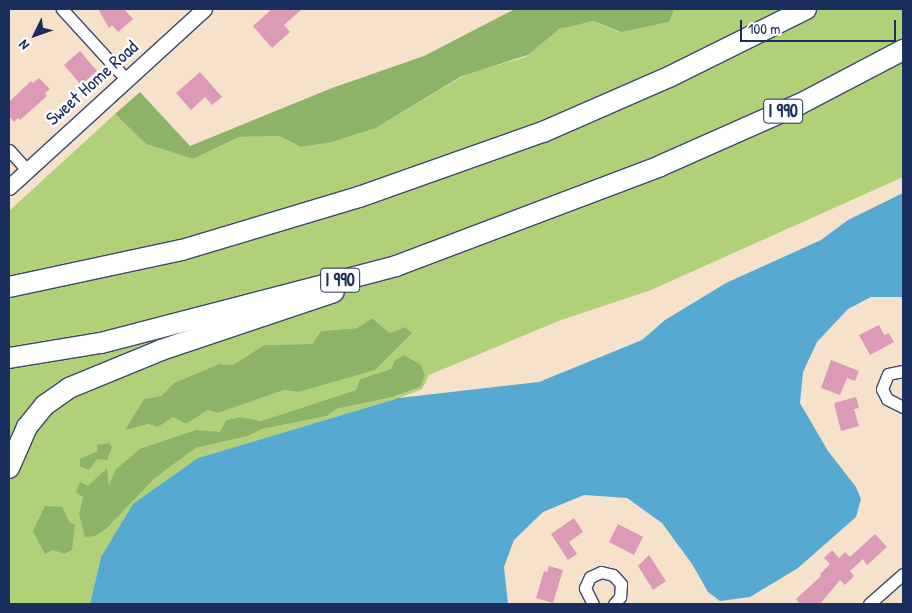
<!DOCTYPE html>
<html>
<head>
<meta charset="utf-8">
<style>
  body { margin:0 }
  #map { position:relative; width:912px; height:613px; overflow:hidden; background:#f6e2ca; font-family:"Patrick Hand",sans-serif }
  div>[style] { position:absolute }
  .green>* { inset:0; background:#b0d178 }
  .forest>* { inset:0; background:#8cb368 }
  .water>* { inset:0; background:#56aad2 }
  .building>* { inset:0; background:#dc9ab6 }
  .roads { filter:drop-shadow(1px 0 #3c4a6e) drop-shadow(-1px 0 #3c4a6e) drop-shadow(0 1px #3c4a6e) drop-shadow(0 -1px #3c4a6e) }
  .street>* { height:11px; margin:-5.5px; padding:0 5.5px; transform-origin:5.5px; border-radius:5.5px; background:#fff }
  .secondary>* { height:15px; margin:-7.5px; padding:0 7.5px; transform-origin:7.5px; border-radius:7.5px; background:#fff }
  .highway>* { height:20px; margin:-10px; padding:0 10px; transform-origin:10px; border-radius:10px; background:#fff }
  span { translate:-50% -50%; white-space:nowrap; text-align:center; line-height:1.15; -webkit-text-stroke:5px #fff; paint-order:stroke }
  .shield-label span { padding:1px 4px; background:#fff; border:1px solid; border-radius:4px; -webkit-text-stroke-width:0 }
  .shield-label { font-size:18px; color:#1b2f5e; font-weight:700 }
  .street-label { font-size:19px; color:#1b2f5e }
  .frame { position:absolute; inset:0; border:10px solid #1b2f5e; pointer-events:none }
  .north { position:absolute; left:10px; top:10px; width:50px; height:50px; -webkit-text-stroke:4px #fff; paint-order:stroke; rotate:228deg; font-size:14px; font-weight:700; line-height:20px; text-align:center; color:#1b2f5e }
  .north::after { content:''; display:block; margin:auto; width:18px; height:22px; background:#1b2f5e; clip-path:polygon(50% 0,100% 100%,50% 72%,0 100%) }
  .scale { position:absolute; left:740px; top:20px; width:156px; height:22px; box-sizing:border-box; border:2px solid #1b2f5e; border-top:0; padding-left:6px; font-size:15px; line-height:18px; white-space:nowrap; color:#1b2f5e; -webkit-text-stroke:4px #fff; paint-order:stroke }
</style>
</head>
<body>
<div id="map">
  <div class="green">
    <div style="clip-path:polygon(evenodd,674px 9px,903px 9px,903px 177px,651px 290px,561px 320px,429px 375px,422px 389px,399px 398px,198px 458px,101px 557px,90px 604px,9px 604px,9px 211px,115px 114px,146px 144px,193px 159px,239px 137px,279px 136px,301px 147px,335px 141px,372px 130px,467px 74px,526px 57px,557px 30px,590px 20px,619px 32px,669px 22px,674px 9px,372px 318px,390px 333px,405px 327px,298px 392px,284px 390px,218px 413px,208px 410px,186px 424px,173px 417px,158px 427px,148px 424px,126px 429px,144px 399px,161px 396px,174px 383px,219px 364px,233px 365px,264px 345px,312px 344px,321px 331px,357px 328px,372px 318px,674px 9px,404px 355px,420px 364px,420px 387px,394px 397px,336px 409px,327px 416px,262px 429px,248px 436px,196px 448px,155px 478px,107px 528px,79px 514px,83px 497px,107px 469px,109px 485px,196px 430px,220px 433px,226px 420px,241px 417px,261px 421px,356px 390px,360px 379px,391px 369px,395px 360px,404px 355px,674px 9px,70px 524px,75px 524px,64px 554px,53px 550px,70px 524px)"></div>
  </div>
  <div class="forest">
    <div style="clip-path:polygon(515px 9px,674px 9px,669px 22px,621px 32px,593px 21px,559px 29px,528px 55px,462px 76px,374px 129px,332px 142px,301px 147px,279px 136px,239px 137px,193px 159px,146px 144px,115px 114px,140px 92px,190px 146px,332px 88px,424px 56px)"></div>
    <div style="clip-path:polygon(372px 318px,390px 333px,405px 327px,412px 333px,375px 370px,298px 392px,284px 390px,218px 413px,208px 410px,186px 424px,173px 417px,158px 427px,148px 424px,125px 430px,144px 399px,161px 396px,174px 383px,219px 364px,233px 365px,264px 345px,312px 344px,321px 331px,357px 328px)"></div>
    <div style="clip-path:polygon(404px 355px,420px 364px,425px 375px,420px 387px,393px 397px,336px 409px,327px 416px,262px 429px,248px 436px,196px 448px,155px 478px,107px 528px,95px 536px,85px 537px,79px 514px,83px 497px,76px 492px,80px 482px,88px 486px,107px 468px,109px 485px,116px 469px,140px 449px,196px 430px,220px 432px,226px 420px,241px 417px,261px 421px,356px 390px,360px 379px,391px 369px,395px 360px)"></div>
    <div style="clip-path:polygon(109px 443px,112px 447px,107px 460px,97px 459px,89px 470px,80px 466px,80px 459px,98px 451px,97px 445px)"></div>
    <div style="clip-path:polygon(45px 506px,62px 507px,70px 523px,75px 524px,72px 550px,64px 554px,53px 550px,45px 554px,33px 531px)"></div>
  </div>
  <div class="water">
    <div style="clip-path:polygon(903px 193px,903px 297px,871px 297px,848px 309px,817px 342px,803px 372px,800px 403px,828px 451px,856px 487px,861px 499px,856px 517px,798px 568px,750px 597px,720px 601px,708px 592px,692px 564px,662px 523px,627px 498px,584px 495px,543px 512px,514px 540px,504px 567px,508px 604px,90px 604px,101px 557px,133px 504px,198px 458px,399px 398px,539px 382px,642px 340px,665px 320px,726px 283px,821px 240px,848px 220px)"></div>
  </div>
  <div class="building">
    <div style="clip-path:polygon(98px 9px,124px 9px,133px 19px,118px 32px,112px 25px,109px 28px)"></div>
    <div style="clip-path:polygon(272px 9px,302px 9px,284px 25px,290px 32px,272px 48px,253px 26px)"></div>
    <div style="clip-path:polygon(80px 51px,97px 71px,81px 85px,64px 65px)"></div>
    <div style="clip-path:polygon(200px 72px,222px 97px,212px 105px,205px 97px,191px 110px,176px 93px)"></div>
    <div style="clip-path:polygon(39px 78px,50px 89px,45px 93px,47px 96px,20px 120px,18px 118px,14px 122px,9px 116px,9px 102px,31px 81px,33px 83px)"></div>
    <div style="clip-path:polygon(879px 325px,884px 335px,889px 333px,894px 342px,870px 355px,859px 335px)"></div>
    <div style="clip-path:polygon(831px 360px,859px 371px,855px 381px,847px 378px,840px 395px,821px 388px)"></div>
    <div style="clip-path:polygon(856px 397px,859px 408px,854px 409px,859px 426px,841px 431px,834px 403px)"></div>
    <div style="clip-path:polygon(574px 518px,583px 532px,569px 542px,577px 554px,568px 560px,551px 534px)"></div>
    <div style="clip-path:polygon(618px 524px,643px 537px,634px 555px,609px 542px)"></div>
    <div style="clip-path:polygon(875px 534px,887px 547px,867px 565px,863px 559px,850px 571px,854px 576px,845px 585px,840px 580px,820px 604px,800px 604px,796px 599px,821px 576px,820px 574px,830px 564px,824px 558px,832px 550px,839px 558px,845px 552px,850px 557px)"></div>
    <div style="clip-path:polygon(649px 555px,666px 581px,653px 590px,638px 566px)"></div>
    <div style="clip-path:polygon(549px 566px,563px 570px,553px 603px,536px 598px,544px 571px,547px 572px)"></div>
  </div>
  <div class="roads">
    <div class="street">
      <div style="left:62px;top:9px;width:95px;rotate:47.6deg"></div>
      <div style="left:9px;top:150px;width:27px;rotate:48deg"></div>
      <div style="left:903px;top:371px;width:15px;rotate:169deg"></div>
      <div style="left:888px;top:374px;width:16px;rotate:112deg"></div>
      <div style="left:882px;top:389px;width:11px;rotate:63deg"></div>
      <div style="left:887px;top:399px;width:18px;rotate:27deg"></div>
      <div style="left:593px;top:604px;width:18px;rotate:-117deg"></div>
      <div style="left:585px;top:588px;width:12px;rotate:-66deg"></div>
      <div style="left:590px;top:577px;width:12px;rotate:-24deg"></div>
      <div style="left:601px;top:572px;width:12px;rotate:14deg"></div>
      <div style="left:613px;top:575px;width:12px;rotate:48deg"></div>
      <div style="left:621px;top:584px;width:13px;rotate:94deg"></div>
      <div style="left:620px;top:597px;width:9px;rotate:131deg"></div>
      <div style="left:869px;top:604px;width:45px;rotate:-41.4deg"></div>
    </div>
    <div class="secondary">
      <div style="left:9px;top:187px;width:264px;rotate:-42.4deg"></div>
    </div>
    <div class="highway">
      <div style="left:9px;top:287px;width:177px;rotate:-12.1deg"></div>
      <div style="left:182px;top:250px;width:185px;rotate:-16.7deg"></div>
      <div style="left:359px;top:197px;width:195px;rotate:-19.5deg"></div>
      <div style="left:543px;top:132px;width:137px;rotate:-23.6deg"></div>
      <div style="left:669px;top:77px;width:153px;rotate:-26.4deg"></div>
      <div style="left:9px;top:358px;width:93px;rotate:-9.3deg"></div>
      <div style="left:101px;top:343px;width:305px;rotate:-14.6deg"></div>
      <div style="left:396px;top:266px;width:282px;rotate:-20.7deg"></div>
      <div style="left:660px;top:166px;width:153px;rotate:-23.9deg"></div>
      <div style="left:800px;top:104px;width:116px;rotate:-27.7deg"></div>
      <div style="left:9px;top:468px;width:45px;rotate:-66.3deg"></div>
      <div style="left:27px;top:427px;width:28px;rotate:-51deg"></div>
      <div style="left:45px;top:405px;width:29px;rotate:-35deg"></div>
      <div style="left:69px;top:388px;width:100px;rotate:-22.4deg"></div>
      <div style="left:161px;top:350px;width:182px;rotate:-18.5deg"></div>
    </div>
  </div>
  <div class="shield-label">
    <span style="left:783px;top:111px">I 990</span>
    <span style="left:340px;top:280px">I 990</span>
  </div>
  <div class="street-label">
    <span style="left:92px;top:83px;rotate:-42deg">Sweet Home Road</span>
  </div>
  <div class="frame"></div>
  <div class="north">N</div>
  <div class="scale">100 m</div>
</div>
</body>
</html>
